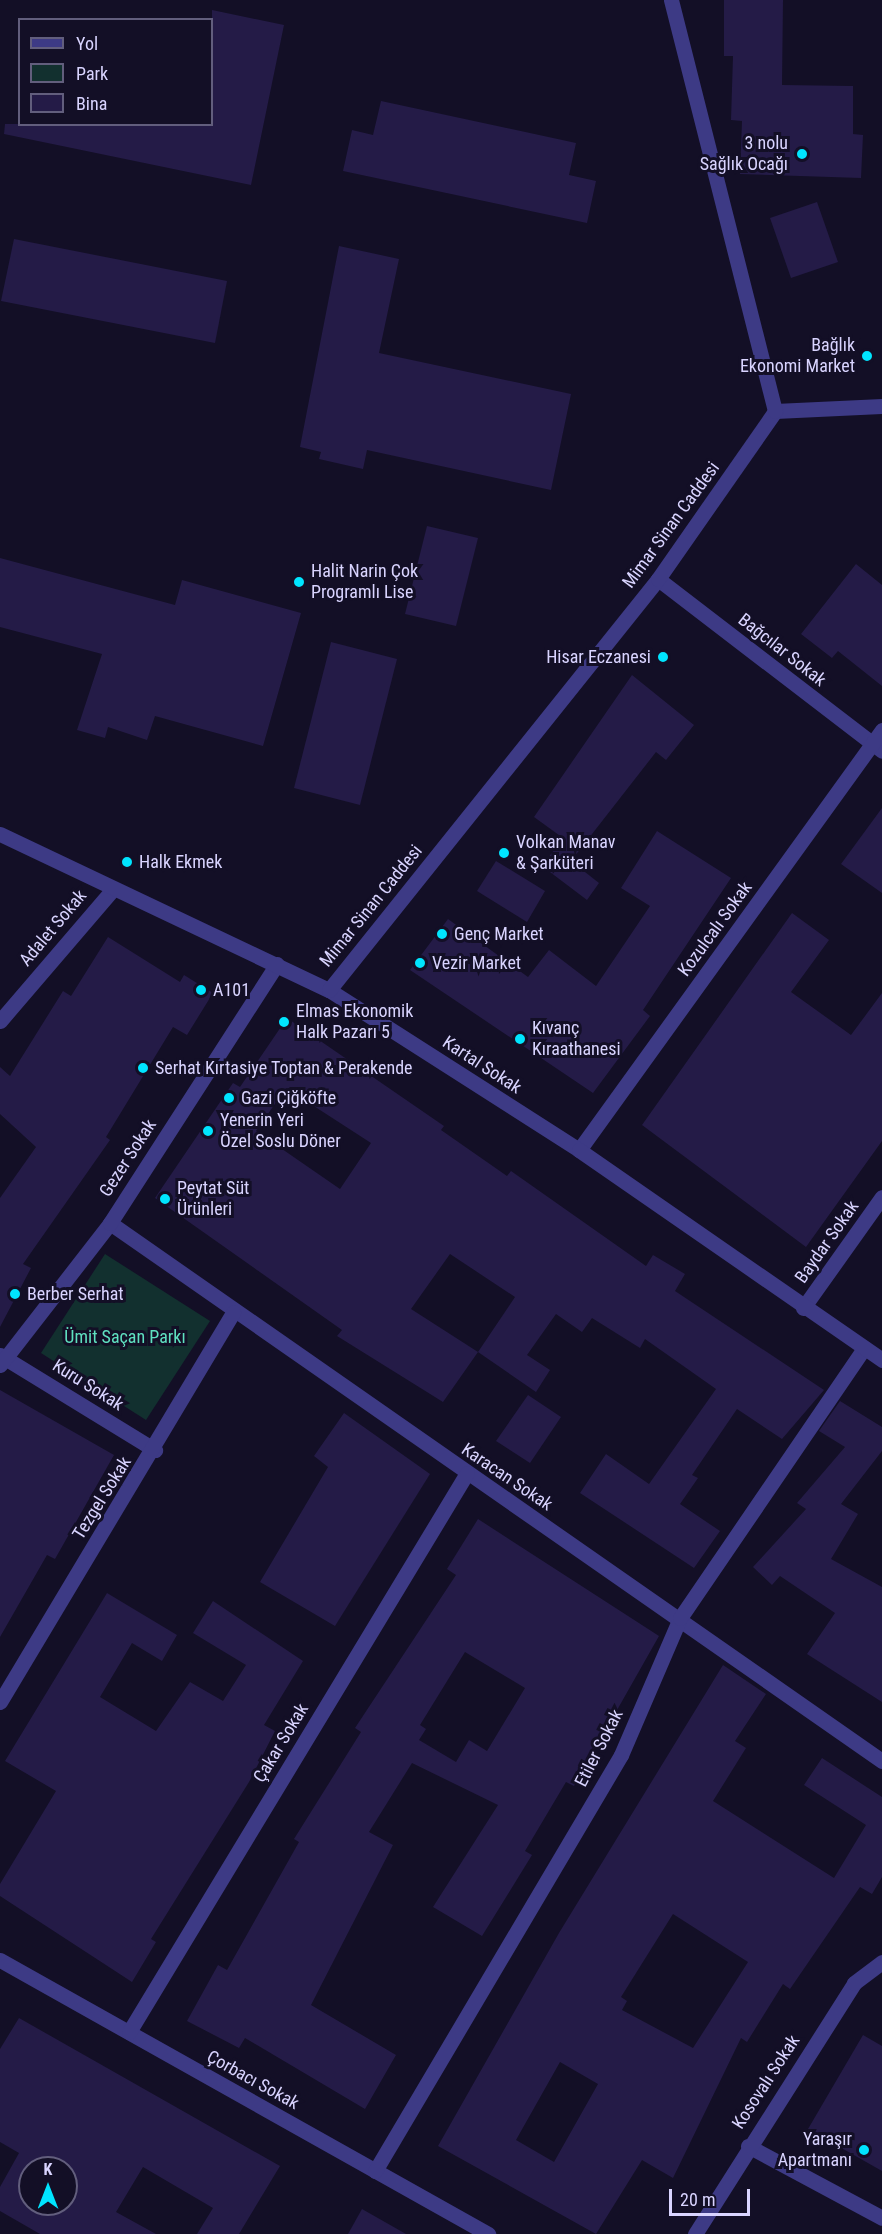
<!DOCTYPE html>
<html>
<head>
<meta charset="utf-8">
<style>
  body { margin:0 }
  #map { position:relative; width:882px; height:2234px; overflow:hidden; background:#130f26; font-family:"Roboto Condensed",sans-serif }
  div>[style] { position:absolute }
  .green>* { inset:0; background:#12302f }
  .building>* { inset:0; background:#241b47 }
  .minor>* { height:15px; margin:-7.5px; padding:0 7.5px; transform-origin:7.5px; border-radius:7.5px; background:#3d3a85 }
  .tertiary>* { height:15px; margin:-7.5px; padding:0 7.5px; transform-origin:7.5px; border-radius:7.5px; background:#3d3a85 }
  .dots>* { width:16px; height:16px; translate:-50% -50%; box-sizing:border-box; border:3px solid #130f26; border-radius:50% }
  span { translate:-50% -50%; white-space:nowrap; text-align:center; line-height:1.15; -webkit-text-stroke:6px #130f26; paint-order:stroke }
  .poi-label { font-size:18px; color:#d9d4ff }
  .right { translate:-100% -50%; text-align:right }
  .left { translate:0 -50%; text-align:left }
  .street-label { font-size:18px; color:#d9d4ff }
  .park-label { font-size:18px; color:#5fe0c0 }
  .legend { position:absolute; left:18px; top:18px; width:195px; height:108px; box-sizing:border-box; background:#130f26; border:2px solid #625e7d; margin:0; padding:8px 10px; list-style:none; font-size:18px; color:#d9d4ff }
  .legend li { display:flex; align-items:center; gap:12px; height:30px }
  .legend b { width:30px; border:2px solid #625e7d }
  .north { position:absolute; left:18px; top:2156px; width:60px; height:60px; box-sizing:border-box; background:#130f26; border:2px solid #625e7d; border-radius:50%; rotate:0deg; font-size:16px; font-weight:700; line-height:24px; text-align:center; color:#d9d4ff }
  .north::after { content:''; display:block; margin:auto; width:21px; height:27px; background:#00e5ff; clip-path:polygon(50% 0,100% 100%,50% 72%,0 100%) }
  .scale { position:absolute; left:669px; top:2189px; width:81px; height:27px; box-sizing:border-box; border:3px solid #d9d4ff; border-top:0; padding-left:8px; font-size:18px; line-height:21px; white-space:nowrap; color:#d9d4ff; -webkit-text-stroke:4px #130f26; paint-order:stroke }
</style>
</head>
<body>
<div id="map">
  <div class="green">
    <div style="clip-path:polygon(105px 1254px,210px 1321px,146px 1420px,41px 1353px)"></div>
  </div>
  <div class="building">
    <div style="clip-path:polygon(724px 0,783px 0,782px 85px,853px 86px,853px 134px,863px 135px,861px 178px,740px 174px,742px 121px,731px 120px,733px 56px,724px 56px)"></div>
    <div style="clip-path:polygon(212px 10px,284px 25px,251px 185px,4px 134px,5px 124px,212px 124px)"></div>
    <div style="clip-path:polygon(381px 101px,576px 143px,569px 175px,596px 181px,587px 223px,343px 171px,352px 130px,373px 135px)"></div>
    <div style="clip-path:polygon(817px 202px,838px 262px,791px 278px,770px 218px)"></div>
    <div style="clip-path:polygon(14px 239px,227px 281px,215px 343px,1px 301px)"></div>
    <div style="clip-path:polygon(339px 246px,399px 259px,379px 353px,571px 394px,551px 490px,367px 450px,363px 469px,319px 459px,321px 452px,300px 447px)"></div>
    <div style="clip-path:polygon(427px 526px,478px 538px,456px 626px,405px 614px)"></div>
    <div style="clip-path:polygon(0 558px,175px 605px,182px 580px,301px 613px,263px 746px,155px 716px,147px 740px,108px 727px,105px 738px,77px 730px,102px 654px,0 627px)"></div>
    <div style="clip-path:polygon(856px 564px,882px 585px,882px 686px,838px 651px,832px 658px,801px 634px)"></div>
    <div style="clip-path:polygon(331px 642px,397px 659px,360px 805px,294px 788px)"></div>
    <div style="clip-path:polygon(632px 675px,694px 725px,666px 760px,656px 752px,571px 861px,599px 883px,587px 900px,542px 866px,563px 838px,534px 817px)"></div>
    <div style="clip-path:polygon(882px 808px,882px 893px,841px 864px)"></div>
    <div style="clip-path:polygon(657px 831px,731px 878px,643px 1010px,650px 1016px,593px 1093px,410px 970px,448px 919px,528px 977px,549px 950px,596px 986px,650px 906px,621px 888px)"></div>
    <div style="clip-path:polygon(496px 861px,545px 891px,527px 922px,477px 891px)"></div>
    <div style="clip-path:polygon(792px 913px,829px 940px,791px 992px,851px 1035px,882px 993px,882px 1141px,806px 1247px,642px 1125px)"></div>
    <div style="clip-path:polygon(108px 937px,180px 982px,184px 975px,213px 993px,187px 1035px,173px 1027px,106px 1137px,110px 1140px,23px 1264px,31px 1268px,0 1327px,0 1198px,36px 1147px,0 1114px,0 1067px,10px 1076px,63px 991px,71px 996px)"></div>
    <div style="clip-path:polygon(evenodd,287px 1018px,444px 1126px,441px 1130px,507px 1176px,511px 1171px,646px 1266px,653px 1255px,685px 1274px,675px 1291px,824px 1390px,782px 1439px,737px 1409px,692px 1475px,698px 1478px,680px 1504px,720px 1531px,694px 1568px,580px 1493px,606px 1454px,649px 1484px,716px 1389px,645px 1339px,640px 1348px,592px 1318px,582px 1332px,556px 1314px,527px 1355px,550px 1370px,536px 1392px,478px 1352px,443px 1402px,337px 1336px,342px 1330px,155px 1198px,233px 1083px,240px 1087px,287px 1018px,286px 1088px,371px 1143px,340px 1189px,256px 1131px,286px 1088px,287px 1018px,450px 1254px,515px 1297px,478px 1352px,411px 1309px,450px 1254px)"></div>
    <div style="clip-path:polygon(0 1390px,114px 1455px,55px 1559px,47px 1555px,0 1637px)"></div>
    <div style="clip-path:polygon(528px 1395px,561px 1417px,530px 1463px,496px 1441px)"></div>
    <div style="clip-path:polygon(840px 1401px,882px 1427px,882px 1451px,841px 1504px,858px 1514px,831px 1559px,882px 1587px,882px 1702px,807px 1654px,835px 1613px,780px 1576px,772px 1585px,753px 1567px,806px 1509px,797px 1503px,845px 1447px,819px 1431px)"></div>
    <div style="clip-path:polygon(344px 1413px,430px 1474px,335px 1626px,260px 1582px,328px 1467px,314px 1456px)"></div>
    <div style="clip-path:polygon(evenodd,478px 1519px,659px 1636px,574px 1786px,566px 1782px,525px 1851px,532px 1855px,482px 1936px,433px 1907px,498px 1805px,412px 1763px,369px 1832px,393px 1845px,311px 2005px,396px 2055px,365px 2109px,245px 2038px,239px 2048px,187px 2021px,218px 1965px,227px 1970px,299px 1842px,294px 1839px,361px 1732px,355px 1728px,456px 1575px,447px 1569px,478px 1519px,465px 1652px,525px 1688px,487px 1751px,469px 1740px,456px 1762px,419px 1740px,426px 1729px,420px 1725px,465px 1652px)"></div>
    <div style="clip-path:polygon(107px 1593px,177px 1635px,162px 1661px,132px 1643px,100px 1697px,156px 1731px,190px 1682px,223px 1701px,246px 1665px,193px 1633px,213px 1601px,303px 1661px,264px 1725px,275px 1731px,249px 1782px,151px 1939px,156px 1942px,132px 1982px,0 1896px,0 1884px,56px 1791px,5px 1761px)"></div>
    <div style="clip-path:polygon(evenodd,723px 1665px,766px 1694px,735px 1741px,746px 1748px,713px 1801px,834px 1878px,866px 1825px,804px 1785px,822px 1758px,882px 1797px,882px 1877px,872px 1894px,860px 1887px,790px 1989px,783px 1984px,747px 2042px,741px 2038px,673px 2178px,642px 2160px,596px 2234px,438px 2146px,559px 1933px,723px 1665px,673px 1914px,748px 1962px,693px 2048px,622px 2010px,627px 2001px,621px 1997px,673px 1914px,723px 1665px,560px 2062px,598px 2084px,554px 2162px,516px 2140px,560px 2062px)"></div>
    <div style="clip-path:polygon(evenodd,19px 2018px,280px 2166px,239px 2234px,197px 2234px,213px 2208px,143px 2167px,116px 2212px,156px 2234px,40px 2234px,0 2211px,0 2187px,19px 2153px,0 2142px,0 2049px,19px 2018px,30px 2168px,66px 2168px,66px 2204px,30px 2204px,30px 2168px)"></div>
    <div style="clip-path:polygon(863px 2035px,882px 2046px,882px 2171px,808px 2129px)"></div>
    <div style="clip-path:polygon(362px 2209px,406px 2234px,348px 2234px)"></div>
  </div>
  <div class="minor">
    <div style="left:775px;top:411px;width:107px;rotate:-2.7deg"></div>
    <div style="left:658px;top:579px;width:282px;rotate:37.5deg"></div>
    <div style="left:0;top:1021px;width:174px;rotate:-49.4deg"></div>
    <div style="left:579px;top:1150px;width:518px;rotate:-54.19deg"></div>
    <div style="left:110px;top:1223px;width:941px;rotate:34.87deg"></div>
    <div style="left:803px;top:1308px;width:136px;rotate:-54.6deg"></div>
    <div style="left:0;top:1355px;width:182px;rotate:31.5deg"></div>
    <div style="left:0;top:1365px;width:180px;rotate:-52.2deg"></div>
    <div style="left:110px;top:1223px;width:308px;rotate:-57.2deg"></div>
    <div style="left:0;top:1702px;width:454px;rotate:-59.1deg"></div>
    <div style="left:0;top:1960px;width:560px;rotate:29.31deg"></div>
    <div style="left:129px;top:2032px;width:653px;rotate:-58.84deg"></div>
    <div style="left:748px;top:2146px;width:152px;rotate:28.2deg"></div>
    <div style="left:375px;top:2171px;width:483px;rotate:-59.4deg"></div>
    <div style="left:621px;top:1755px;width:149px;rotate:-66.7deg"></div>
    <div style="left:680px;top:1618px;width:327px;rotate:-55.7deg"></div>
    <div style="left:695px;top:2234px;width:297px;rotate:-57.6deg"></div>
    <div style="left:854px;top:1983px;width:35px;rotate:-37deg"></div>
  </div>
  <div class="tertiary">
    <div style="left:0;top:834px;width:364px;rotate:25.4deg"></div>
    <div style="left:329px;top:990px;width:297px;rotate:32.6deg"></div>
    <div style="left:579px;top:1150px;width:369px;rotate:34.7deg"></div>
    <div style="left:329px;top:990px;width:526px;rotate:-51.32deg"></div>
    <div style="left:658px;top:579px;width:205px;rotate:-55.1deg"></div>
    <div style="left:775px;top:411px;width:424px;rotate:-104.2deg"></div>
  </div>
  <div class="dots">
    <div style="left:802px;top:154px;background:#00e5ff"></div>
    <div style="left:867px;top:356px;background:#00e5ff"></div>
    <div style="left:299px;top:582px;background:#00e5ff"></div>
    <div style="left:663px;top:657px;background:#00e5ff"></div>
    <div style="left:504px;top:853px;background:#00e5ff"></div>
    <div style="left:127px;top:862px;background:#00e5ff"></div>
    <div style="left:442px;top:934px;background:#00e5ff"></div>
    <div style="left:420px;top:963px;background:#00e5ff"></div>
    <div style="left:201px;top:990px;background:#00e5ff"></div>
    <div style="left:284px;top:1022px;background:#00e5ff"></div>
    <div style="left:520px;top:1039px;background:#00e5ff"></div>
    <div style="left:143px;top:1068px;background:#00e5ff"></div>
    <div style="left:229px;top:1098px;background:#00e5ff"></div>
    <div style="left:208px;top:1131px;background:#00e5ff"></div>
    <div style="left:165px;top:1199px;background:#00e5ff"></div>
    <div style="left:15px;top:1294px;background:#00e5ff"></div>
    <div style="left:864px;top:2150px;background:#00e5ff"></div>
  </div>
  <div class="poi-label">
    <span class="right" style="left:788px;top:154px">3 nolu<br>Sağlık Ocağı</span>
    <span class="right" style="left:855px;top:356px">Bağlık<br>Ekonomi Market</span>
    <span class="left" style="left:311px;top:582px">Halit Narin Çok<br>Programlı Lise</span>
    <span class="right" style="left:651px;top:657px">Hisar Eczanesi</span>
    <span class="left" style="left:516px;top:853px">Volkan Manav<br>&amp; Şarküteri</span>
    <span class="left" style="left:139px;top:862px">Halk Ekmek</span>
    <span class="left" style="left:454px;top:934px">Genç Market</span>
    <span class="left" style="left:432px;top:963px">Vezir Market</span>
    <span class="left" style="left:213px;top:990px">A101</span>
    <span class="left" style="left:296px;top:1022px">Elmas Ekonomik<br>Halk Pazarı 5</span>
    <span class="left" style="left:532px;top:1039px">Kıvanç<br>Kıraathanesi</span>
    <span class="left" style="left:155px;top:1068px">Serhat Kırtasiye Toptan &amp; Perakende</span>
    <span class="left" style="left:241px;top:1098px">Gazi Çiğköfte</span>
    <span class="left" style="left:220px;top:1131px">Yenerin Yeri<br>Özel Soslu Döner</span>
    <span class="left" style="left:177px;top:1199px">Peytat Süt<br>Ürünleri</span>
    <span class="left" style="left:27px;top:1294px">Berber Serhat</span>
    <span class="right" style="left:852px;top:2150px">Yaraşır<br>Apartmanı</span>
  </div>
  <div class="street-label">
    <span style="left:671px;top:525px;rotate:-54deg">Mimar Sinan Caddesi</span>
    <span style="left:782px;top:650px;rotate:38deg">Bağcılar Sokak</span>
    <span style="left:371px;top:906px;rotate:-51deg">Mimar Sinan Caddesi</span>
    <span style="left:53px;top:928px;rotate:-50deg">Adalet Sokak</span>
    <span style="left:715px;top:929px;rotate:-54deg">Kozulcalı Sokak</span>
    <span style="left:482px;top:1065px;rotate:33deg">Kartal Sokak</span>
    <span style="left:128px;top:1158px;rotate:-57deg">Gezer Sokak</span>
    <span style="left:827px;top:1242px;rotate:-55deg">Baydar Sokak</span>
    <span style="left:88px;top:1385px;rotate:32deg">Kuru Sokak</span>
    <span style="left:507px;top:1477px;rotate:34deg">Karacan Sokak</span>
    <span style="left:102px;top:1498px;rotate:-58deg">Tezgel Sokak</span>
    <span style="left:281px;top:1743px;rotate:-59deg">Çakar Sokak</span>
    <span style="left:599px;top:1748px;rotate:-63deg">Etiler Sokak</span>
    <span style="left:253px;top:2080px;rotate:29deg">Çorbacı Sokak</span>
    <span style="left:766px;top:2082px;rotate:-57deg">Kosovalı Sokak</span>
  </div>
  <div class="park-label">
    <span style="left:125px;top:1337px">Ümit Saçan Parkı</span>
  </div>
  <ul class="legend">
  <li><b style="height:8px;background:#3d3a85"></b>Yol</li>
  <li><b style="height:16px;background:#12302f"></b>Park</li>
  <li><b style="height:16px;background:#241b47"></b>Bina</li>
  </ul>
  <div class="north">K</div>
  <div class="scale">20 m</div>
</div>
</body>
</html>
